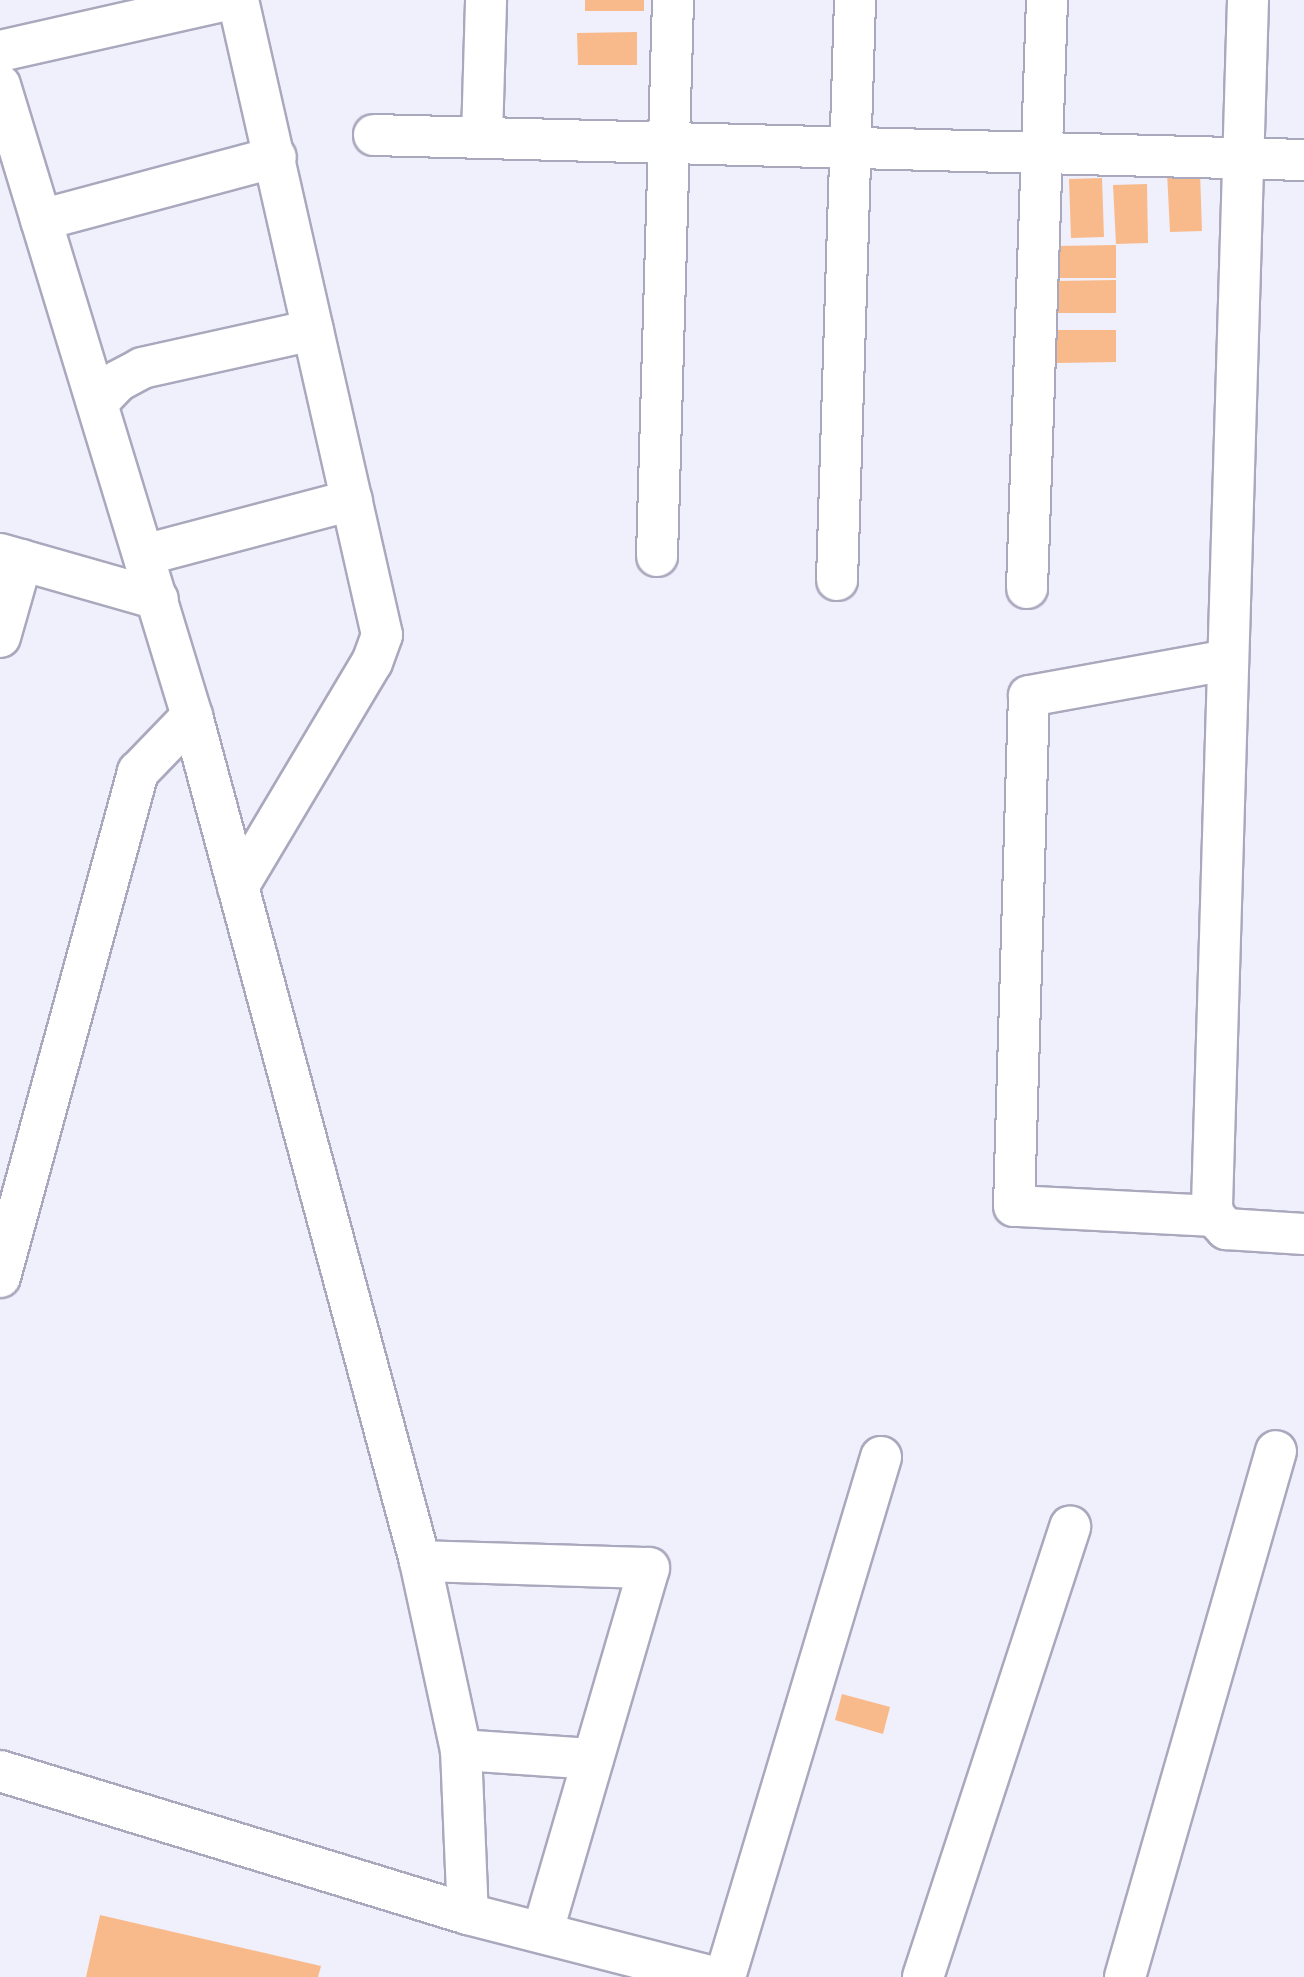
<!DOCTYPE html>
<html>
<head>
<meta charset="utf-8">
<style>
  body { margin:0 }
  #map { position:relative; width:1304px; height:1977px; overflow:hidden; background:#f0effc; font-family:Manrope,sans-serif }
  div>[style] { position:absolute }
  .building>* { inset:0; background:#f9ba8b }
  .roads { filter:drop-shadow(2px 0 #aaa8bd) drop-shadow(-2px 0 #aaa8bd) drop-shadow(0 2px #aaa8bd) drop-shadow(0 -2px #aaa8bd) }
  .minor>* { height:40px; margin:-20px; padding:0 20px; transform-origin:20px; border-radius:20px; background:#fff }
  span { translate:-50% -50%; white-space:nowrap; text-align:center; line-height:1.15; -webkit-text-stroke:6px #fefefe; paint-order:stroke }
</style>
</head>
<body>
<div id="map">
  <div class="building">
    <div style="clip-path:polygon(585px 0,644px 0,644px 11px,585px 11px)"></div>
    <div style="clip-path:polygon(637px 32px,637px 65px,578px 65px,577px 33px)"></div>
    <div style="clip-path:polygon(1167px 172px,1200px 172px,1202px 231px,1170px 232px)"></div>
    <div style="clip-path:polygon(1102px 178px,1104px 237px,1071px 238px,1069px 179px)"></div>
    <div style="clip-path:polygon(1147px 184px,1148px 243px,1116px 244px,1113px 185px)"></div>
    <div style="clip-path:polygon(1116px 245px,1116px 278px,1057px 278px,1056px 246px)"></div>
    <div style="clip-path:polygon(1116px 280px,1116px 313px,1057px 313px,1056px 281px)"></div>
    <div style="clip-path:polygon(1057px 330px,1116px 330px,1116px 362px,1057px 363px)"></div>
    <div style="clip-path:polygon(842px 1694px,890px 1707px,883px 1734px,835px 1720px)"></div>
    <div style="clip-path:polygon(100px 1915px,321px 1966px,318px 1977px,86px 1977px)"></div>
  </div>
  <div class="roads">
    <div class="minor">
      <div style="left:238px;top:0;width:651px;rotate:77.22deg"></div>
      <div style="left:382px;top:635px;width:29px;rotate:110deg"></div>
      <div style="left:372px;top:662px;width:262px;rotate:120.8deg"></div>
      <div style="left:1248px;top:0;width:1206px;rotate:91.71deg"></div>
      <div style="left:1212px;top:1205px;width:11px;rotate:80deg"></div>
      <div style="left:1214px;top:1216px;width:18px;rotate:47deg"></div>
      <div style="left:1226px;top:1229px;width:78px;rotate:3.7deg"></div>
      <div style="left:0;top:51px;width:233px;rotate:-12.7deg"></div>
      <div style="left:0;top:85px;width:660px;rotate:73.08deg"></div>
      <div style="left:192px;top:716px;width:875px;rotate:74.9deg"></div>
      <div style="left:420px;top:1561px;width:193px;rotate:77.8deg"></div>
      <div style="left:461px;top:1750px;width:164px;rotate:87.6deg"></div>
      <div style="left:374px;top:135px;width:930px;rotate:1.54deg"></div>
      <div style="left:482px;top:137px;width:137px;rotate:-88.3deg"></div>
      <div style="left:41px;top:220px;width:243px;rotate:-15deg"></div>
      <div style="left:97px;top:403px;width:30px;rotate:-46deg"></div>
      <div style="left:118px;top:381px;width:27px;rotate:-28deg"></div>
      <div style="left:142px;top:368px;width:175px;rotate:-12.5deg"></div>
      <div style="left:0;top:554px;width:164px;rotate:15.9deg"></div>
      <div style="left:144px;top:555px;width:215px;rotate:-14.8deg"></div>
      <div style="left:657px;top:556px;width:556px;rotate:-88.35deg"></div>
      <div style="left:837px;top:580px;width:580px;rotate:-88.22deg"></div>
      <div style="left:1027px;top:588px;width:588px;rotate:-88.05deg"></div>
      <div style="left:0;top:637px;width:80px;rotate:-74.1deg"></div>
      <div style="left:1214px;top:1216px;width:200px;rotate:-177.1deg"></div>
      <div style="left:1014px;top:1206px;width:510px;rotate:-88.32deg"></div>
      <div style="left:1029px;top:696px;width:202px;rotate:-10.3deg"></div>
      <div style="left:0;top:1277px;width:524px;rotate:-74.72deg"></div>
      <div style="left:138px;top:772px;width:78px;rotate:-46deg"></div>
      <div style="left:420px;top:1561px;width:229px;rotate:1.8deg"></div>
      <div style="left:649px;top:1568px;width:380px;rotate:106.3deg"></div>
      <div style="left:461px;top:1750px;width:132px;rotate:3.9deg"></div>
      <div style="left:0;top:1771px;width:489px;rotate:17deg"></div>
      <div style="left:468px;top:1914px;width:253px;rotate:14.4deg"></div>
      <div style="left:725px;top:1977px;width:543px;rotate:-73.3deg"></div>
      <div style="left:923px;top:1977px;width:474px;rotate:-71.9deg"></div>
      <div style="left:1125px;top:1977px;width:547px;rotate:-73.98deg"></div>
    </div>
  </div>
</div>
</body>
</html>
